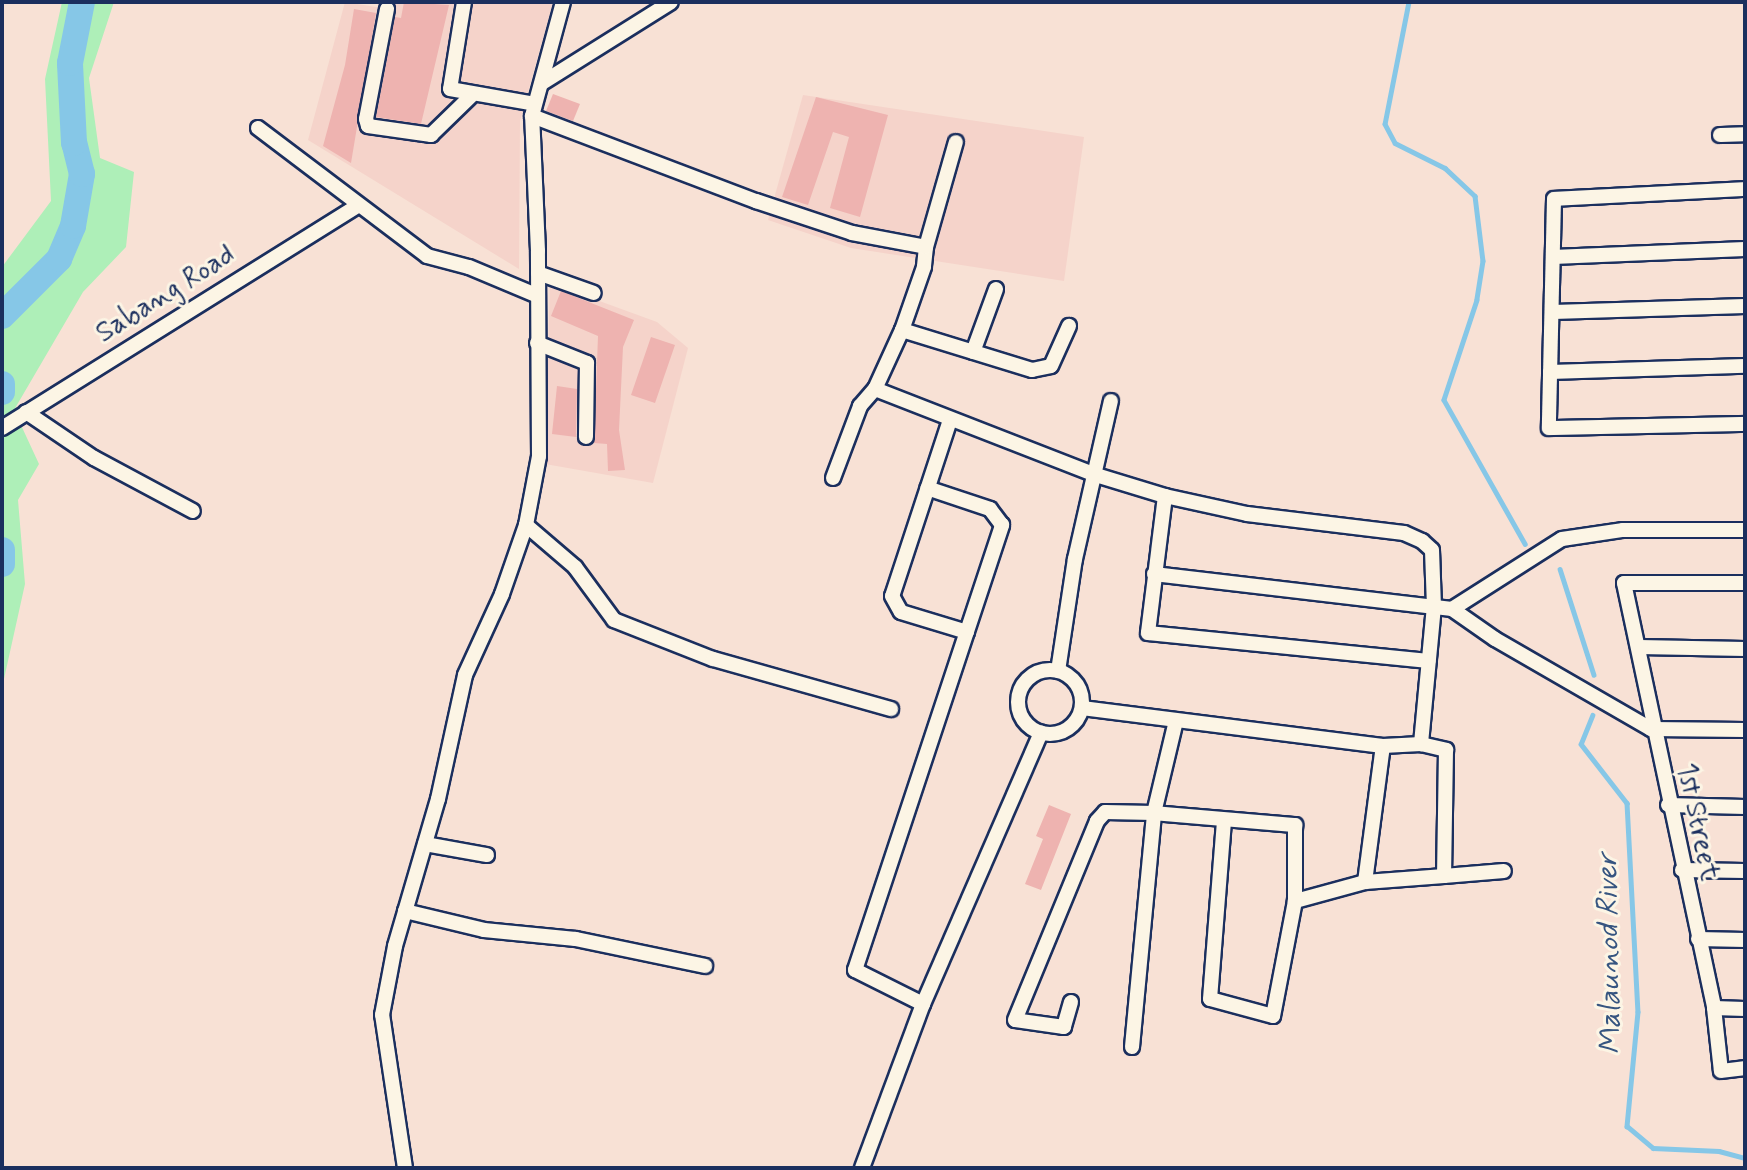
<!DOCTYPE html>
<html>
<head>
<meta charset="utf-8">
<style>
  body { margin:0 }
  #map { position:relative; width:1747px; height:1170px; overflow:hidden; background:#f8e1d5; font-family:Mynerve,sans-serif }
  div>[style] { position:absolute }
  .built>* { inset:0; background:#f5d3ca }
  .green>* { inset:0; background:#aeefb8 }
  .stream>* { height:4.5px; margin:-2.25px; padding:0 2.25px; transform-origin:2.25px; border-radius:2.25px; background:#86c7e7 }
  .river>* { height:26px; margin:-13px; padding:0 13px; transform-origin:13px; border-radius:13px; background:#86c7e7 }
  .building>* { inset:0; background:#eeb3b0 }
  .roads { filter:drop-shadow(2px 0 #1b2f5e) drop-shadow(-2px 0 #1b2f5e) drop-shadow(0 2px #1b2f5e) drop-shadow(0 -2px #1b2f5e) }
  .minor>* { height:14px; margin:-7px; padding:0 7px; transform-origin:7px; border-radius:7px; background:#fcf5e5 }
  .minor>.ring { margin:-7px; padding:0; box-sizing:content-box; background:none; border:14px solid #fcf5e5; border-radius:50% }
  span { translate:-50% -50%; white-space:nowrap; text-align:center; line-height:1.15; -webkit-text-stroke:6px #fcf5e5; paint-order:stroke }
  .street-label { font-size:28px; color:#1b2f5e }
  .water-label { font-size:30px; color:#365580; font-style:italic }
  .frame { position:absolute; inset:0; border:4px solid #1b2f5e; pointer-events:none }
</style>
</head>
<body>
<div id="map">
  <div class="built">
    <div style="clip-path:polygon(345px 2px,382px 8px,384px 2px,553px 2px,520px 121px,519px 269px,308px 140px)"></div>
    <div style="clip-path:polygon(803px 95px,1084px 137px,1064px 281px,851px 248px,768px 220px)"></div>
    <div style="clip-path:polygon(550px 283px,657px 322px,688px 348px,653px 483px,545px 464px)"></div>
  </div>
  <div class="green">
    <div style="clip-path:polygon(62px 2px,114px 2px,89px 78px,100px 158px,134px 172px,126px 247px,83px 292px,14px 410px,39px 464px,18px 500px,25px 584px,2px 688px,2px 267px,51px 201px,45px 79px)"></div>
  </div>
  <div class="stream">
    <div style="left:1409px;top:2px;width:124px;rotate:101.1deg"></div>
    <div style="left:1385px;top:124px;width:21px;rotate:62deg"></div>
    <div style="left:1395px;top:143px;width:56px;rotate:26.6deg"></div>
    <div style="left:1445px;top:168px;width:41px;rotate:43deg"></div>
    <div style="left:1475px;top:196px;width:65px;rotate:83deg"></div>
    <div style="left:1483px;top:261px;width:39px;rotate:99deg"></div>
    <div style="left:1477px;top:300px;width:105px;rotate:108.3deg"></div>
    <div style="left:1444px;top:400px;width:165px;rotate:60.6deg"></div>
    <div style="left:1560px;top:569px;width:111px;rotate:72.2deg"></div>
    <div style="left:1593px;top:715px;width:31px;rotate:112deg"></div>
    <div style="left:1581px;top:744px;width:75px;rotate:52.1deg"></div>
    <div style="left:1627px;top:803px;width:209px;rotate:87deg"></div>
    <div style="left:1638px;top:1012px;width:115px;rotate:95.5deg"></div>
    <div style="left:1627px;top:1126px;width:34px;rotate:40deg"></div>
    <div style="left:1653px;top:1148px;width:66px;rotate:2.6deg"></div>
    <div style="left:1719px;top:1151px;width:27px;rotate:15deg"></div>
  </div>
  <div class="river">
    <div style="left:2px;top:316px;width:81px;rotate:-45deg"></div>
    <div style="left:59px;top:259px;width:36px;rotate:-67deg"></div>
    <div style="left:73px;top:226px;width:53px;rotate:-80.2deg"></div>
    <div style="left:82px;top:174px;width:32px;rotate:-104deg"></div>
    <div style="left:74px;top:143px;width:80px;rotate:-92.9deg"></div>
    <div style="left:70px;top:63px;width:62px;rotate:-78.9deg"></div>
    <div style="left:2px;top:384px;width:8px;rotate:90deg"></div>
    <div style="left:2px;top:550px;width:14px;rotate:90deg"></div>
  </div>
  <div class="building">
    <div style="clip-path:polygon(404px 2px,449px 5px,421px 124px,376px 117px,395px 17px,401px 18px)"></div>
    <div style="clip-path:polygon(354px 9px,376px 13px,351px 163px,323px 146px,345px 65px)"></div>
    <div style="clip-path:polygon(553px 94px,580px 104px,573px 121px,546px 111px)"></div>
    <div style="clip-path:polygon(816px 97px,888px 115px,860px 217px,830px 208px,849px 137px,833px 132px,808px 205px,782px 197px)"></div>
    <div style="clip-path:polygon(561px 291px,634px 320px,623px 347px,619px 430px,625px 470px,608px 471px,607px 444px,594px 443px,598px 336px,551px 316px)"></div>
    <div style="clip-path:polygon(651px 337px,675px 345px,655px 403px,631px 395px)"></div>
    <div style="clip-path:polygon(557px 386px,577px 389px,576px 437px,552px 434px)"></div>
    <div style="clip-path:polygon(1049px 805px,1071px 814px,1041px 890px,1025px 884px,1043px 839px,1036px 836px)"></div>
  </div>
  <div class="roads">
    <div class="minor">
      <div style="left:464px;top:2px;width:88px;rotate:99.1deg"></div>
      <div style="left:450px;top:89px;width:86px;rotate:10deg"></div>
      <div style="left:387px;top:9px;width:112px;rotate:100.8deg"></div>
      <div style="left:366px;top:119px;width:7px;rotate:74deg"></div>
      <div style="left:368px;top:126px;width:64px;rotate:8.1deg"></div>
      <div style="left:431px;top:135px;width:56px;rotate:-44.3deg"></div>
      <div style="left:542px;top:83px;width:152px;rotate:-32.1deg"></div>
      <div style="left:532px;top:116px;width:240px;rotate:20.8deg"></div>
      <div style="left:756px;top:201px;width:101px;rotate:18.4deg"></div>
      <div style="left:852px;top:233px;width:75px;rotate:10.7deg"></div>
      <div style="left:926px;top:247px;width:20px;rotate:96deg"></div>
      <div style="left:924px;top:267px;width:67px;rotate:109.2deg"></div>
      <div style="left:902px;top:330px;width:65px;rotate:114.6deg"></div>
      <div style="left:258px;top:128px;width:212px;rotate:37.1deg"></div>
      <div style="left:427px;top:256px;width:43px;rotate:14.7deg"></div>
      <div style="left:469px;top:267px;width:75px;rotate:22.8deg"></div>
      <div style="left:1720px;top:135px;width:25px;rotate:-2deg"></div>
      <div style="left:1745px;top:189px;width:191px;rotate:177deg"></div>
      <div style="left:1554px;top:199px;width:229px;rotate:91.3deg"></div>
      <div style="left:1549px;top:428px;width:196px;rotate:-1.2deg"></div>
      <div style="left:926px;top:247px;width:109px;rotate:-74.1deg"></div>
      <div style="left:1553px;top:257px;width:192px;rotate:-2.4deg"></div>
      <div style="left:538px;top:273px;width:59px;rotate:19.7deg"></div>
      <div style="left:1553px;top:312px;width:192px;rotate:-1.8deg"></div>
      <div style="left:902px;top:330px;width:136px;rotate:17.1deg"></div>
      <div style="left:1032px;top:370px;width:19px;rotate:-12deg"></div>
      <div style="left:1051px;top:366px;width:44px;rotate:-65.8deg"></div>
      <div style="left:537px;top:343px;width:54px;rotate:21.8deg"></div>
      <div style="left:587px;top:363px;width:74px;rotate:90.8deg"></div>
      <div style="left:973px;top:352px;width:67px;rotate:-69.9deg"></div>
      <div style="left:1550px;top:372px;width:195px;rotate:-1.8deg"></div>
      <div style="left:26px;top:412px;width:82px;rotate:34.1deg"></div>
      <div style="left:94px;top:458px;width:112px;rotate:28.2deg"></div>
      <div style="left:950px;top:420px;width:185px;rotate:108.2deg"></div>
      <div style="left:892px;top:596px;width:18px;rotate:61deg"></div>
      <div style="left:901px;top:612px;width:69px;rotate:16.9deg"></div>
      <div style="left:2px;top:428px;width:419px;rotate:-32deg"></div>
      <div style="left:833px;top:478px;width:77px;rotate:-69.4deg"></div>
      <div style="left:860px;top:406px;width:23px;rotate:-49deg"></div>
      <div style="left:875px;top:389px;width:237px;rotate:21.3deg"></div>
      <div style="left:1096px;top:475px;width:72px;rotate:16.9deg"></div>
      <div style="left:1165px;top:496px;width:84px;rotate:12.4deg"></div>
      <div style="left:1247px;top:514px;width:158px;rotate:6.9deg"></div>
      <div style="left:1404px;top:533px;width:20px;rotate:24deg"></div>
      <div style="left:1422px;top:541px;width:13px;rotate:42deg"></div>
      <div style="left:1432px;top:550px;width:56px;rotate:88deg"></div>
      <div style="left:1434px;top:606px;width:139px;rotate:95.4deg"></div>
      <div style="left:1421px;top:744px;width:26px;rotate:13deg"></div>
      <div style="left:1446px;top:750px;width:126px;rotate:90.9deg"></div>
      <div style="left:1444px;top:876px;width:79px;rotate:175.7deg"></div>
      <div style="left:1365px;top:882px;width:73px;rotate:164.8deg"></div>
      <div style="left:1165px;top:496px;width:138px;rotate:97.1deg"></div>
      <div style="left:1148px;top:633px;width:282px;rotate:5.7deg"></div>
      <div style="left:526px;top:525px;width:65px;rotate:40.6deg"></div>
      <div style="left:575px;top:567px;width:66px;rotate:53.7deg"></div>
      <div style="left:614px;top:620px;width:106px;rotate:21.5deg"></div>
      <div style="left:713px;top:659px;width:185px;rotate:15.7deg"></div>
      <div style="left:1154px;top:574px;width:300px;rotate:6.7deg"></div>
      <div style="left:1452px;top:609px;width:52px;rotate:34.9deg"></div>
      <div style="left:1495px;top:639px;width:180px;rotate:30deg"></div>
      <div style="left:1651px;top:729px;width:94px;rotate:0.6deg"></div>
      <div style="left:1745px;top:583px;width:121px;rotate:180deg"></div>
      <div style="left:1624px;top:583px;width:434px;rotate:78deg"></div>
      <div style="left:1714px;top:1008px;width:63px;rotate:83.7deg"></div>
      <div style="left:1721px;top:1071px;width:24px;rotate:-7deg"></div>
      <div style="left:1452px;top:609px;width:130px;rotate:-32.5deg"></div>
      <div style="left:1562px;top:539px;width:62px;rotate:-8.4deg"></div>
      <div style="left:1623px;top:530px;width:122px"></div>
      <div style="left:1639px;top:647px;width:106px;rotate:1.1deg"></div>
      <div class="ring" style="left:1018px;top:670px;width:50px;height:50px"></div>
      <div style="left:1058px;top:671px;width:113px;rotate:-81.4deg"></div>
      <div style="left:1075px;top:559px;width:162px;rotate:-77.2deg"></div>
      <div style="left:1082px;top:708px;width:303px;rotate:7.2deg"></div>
      <div style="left:1383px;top:746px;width:38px;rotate:-3deg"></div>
      <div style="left:1668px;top:805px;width:77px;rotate:1.5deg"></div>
      <div style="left:425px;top:844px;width:63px;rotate:10.1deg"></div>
      <div style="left:1682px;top:870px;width:63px;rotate:0.9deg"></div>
      <div style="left:1444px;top:876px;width:60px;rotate:-4.8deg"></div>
      <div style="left:1365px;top:882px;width:137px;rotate:-82.5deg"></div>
      <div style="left:405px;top:911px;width:81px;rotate:13.5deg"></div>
      <div style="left:484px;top:930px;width:92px;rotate:5.6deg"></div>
      <div style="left:576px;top:939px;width:132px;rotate:11.8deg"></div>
      <div style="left:1698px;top:939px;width:47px;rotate:1.2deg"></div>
      <div style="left:1071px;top:1002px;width:26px;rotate:106deg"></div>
      <div style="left:1064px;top:1027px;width:49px;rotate:-171.9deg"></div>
      <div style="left:1015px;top:1020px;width:215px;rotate:-67.6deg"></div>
      <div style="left:1097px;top:821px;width:12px;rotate:-48deg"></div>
      <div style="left:1105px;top:812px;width:49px;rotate:1.2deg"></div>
      <div style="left:1154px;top:813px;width:142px;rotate:4.9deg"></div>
      <div style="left:1295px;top:825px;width:76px;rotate:90deg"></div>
      <div style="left:1295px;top:901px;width:117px;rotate:100.8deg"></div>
      <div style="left:1273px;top:1016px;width:65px;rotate:-164.9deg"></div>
      <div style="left:1210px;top:999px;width:178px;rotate:-85.5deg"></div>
      <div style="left:923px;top:1004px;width:76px;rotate:-153.4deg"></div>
      <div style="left:855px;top:970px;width:469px;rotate:-71.7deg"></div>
      <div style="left:1002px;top:525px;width:20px;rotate:-127deg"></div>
      <div style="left:990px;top:509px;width:66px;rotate:-161.6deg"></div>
      <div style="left:1714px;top:1008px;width:31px;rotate:2deg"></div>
      <div style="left:1132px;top:1047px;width:235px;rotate:-84.6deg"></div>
      <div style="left:1154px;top:813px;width:95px;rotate:-76.6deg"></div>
      <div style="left:405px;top:1168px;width:155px;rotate:-98.5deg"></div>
      <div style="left:382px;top:1015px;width:70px;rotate:-79.3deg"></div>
      <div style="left:395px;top:946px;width:153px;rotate:-73.7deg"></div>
      <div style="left:438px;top:799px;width:127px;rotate:-77.7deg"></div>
      <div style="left:465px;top:675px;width:89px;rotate:-65.4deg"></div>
      <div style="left:502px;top:594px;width:73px;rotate:-70.8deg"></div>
      <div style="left:526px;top:525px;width:70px;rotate:-79.3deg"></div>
      <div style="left:539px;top:456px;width:205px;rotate:-90.3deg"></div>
      <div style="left:538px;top:251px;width:135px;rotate:-92.5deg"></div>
      <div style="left:532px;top:116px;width:118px;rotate:-74.8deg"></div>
      <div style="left:862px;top:1168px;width:175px;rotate:-69.6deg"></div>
      <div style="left:923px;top:1004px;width:296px;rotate:-66.5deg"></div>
    </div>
  </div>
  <div class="street-label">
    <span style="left:166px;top:295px;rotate:-32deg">Sabang Road</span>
    <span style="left:1697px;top:822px;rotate:78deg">1st Street</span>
  </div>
  <div class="water-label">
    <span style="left:1610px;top:954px;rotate:-91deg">Malaunod River</span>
  </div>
  <div class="frame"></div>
</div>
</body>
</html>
